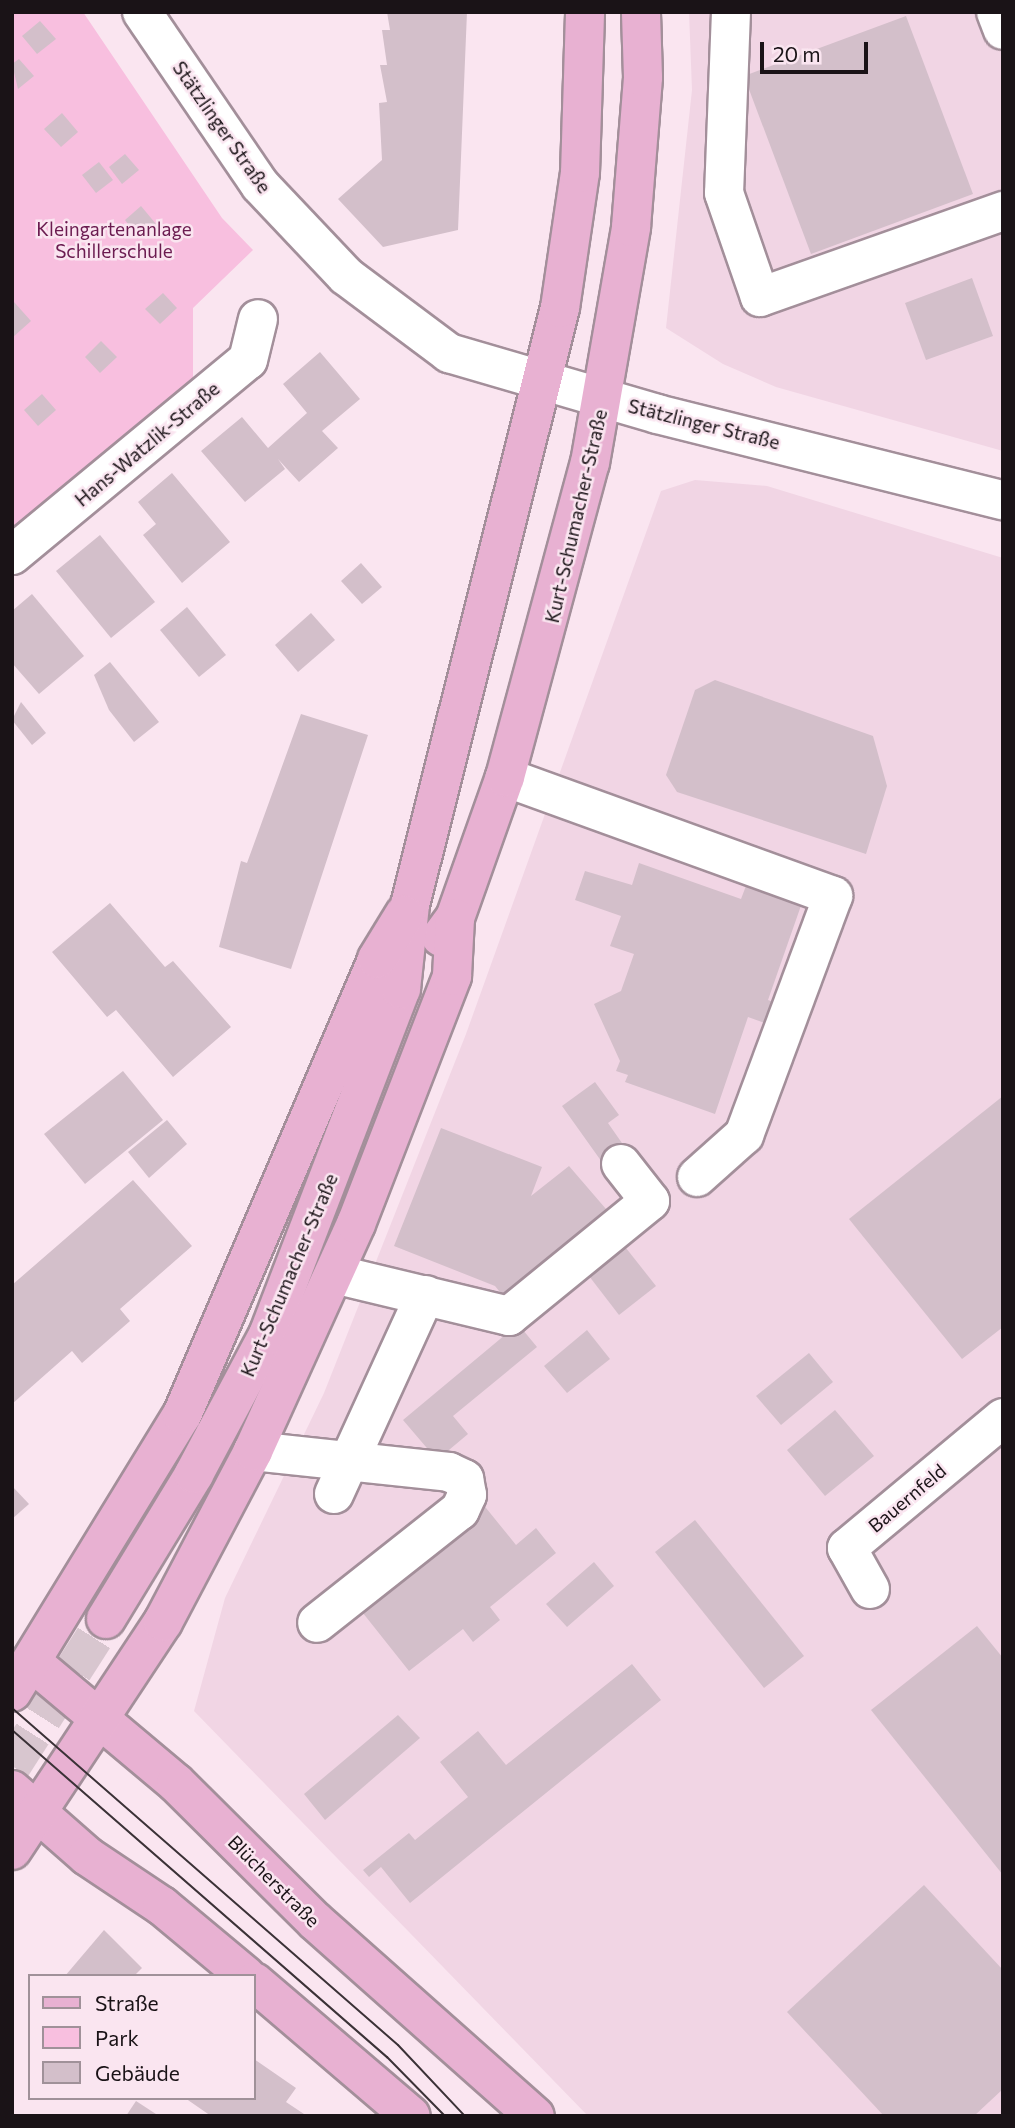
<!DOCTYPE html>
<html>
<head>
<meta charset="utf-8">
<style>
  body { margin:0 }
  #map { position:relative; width:1015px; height:2128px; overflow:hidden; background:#fae5f0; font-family:Commissioner,sans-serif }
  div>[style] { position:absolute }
  .built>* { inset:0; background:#f1d5e4 }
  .green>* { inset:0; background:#f8bfdf }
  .building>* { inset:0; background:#d3bfca }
  .major-tunnel>* { height:38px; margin-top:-19px; transform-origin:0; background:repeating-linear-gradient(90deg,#d8c6cf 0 38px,transparent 0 57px) }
  .roads { filter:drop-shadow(2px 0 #a38f9a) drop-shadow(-2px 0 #a38f9a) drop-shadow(0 2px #a38f9a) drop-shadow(0 -2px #a38f9a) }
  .minor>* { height:38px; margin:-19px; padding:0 19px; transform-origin:19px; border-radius:19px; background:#fff }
  .major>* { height:38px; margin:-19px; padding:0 19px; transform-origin:19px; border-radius:19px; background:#e8b1d2 }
  .tram>* { height:2px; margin:-1px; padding:0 1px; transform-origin:1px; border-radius:1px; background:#3b3237 }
  span { translate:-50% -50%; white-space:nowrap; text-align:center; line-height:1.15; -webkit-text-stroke:5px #fae5f0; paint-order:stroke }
  .street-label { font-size:19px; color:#1a1317 }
  .park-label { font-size:19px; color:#6b1b50 }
  .frame { position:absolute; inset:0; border:14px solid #1a1317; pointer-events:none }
  .legend { position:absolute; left:28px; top:1974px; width:228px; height:126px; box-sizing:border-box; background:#fae5f0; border:2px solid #a09199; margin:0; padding:9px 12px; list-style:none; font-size:21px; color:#1a1317 }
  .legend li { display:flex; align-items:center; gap:14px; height:35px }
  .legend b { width:35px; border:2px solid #a09199 }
  .scale { position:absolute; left:760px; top:42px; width:108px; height:32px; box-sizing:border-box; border:4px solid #1a1317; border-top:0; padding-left:9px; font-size:21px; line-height:24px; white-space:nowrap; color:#1a1317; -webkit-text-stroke:5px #fae5f0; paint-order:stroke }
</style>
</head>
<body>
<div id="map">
  <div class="built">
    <div style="clip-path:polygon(689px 12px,1003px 12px,1003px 451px,776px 387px,723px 364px,666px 328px,692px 90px)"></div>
    <div style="clip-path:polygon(695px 480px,767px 486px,1003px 558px,1003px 2116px,588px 2116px,194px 1711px,225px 1598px,324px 1393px,466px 1034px,661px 491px)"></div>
  </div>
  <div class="green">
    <div style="clip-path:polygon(12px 12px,83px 12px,222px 218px,253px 250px,193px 308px,193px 385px,12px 537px)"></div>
  </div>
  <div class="building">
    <div style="clip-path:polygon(387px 12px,467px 12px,458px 230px,383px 247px,338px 199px,382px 160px,379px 103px,387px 102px,380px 65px,387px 65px,382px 30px,390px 30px)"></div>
    <div style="clip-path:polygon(906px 16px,973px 194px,811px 254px,744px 76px)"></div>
    <div style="clip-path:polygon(40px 21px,56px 39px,37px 54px,22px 36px)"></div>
    <div style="clip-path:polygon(19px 59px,34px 76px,18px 89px,12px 64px)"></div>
    <div style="clip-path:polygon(62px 113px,78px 132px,61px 147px,44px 129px)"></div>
    <div style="clip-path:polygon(125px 154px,139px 170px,122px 184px,109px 167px)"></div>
    <div style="clip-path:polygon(99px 162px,113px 180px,96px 193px,82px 175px)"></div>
    <div style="clip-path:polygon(141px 206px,156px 224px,139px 238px,125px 220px)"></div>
    <div style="clip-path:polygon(972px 278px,993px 336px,926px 360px,905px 303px)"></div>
    <div style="clip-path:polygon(163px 293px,177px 308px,160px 324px,145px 309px)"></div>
    <div style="clip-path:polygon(14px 302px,31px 321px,12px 338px,12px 303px)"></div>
    <div style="clip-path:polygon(101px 341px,117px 357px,100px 373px,85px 357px)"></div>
    <div style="clip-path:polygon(320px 352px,360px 399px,322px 431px,338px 448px,299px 482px,278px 459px,285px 469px,245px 502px,201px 451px,242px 417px,268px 448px,307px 413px,283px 384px)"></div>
    <div style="clip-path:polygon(42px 394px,56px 410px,38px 426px,24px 410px)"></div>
    <div style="clip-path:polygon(172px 473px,230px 542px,182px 583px,143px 535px,156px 524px,138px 502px)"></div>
    <div style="clip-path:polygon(100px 535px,155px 602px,111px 638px,56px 571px)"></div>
    <div style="clip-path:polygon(361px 563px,382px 587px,362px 604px,341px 581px)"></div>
    <div style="clip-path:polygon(32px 594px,84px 656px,39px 694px,12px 663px,12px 611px)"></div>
    <div style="clip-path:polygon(187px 607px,226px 655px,199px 677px,160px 630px)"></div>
    <div style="clip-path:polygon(311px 613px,335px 640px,298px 672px,275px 645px)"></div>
    <div style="clip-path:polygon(110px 662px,159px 722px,134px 742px,109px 710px,94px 675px)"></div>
    <div style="clip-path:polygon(715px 680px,873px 736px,887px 786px,866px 854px,677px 792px,666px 775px,695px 690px)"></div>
    <div style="clip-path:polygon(21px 702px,46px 733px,32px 745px,12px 720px)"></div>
    <div style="clip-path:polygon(301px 714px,368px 735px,291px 969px,219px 947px,241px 861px,247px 863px)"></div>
    <div style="clip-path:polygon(639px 863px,741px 899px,749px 878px,804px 897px,768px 1000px,776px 1003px,779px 1028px,748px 1017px,715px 1114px,625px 1082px,628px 1075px,616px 1071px,620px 1061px,594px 1004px,621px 991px,634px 954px,610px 946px,621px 916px,575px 900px,585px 871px,632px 885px)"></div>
    <div style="clip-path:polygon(110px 903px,165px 967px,173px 961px,231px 1027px,173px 1077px,116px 1010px,107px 1017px,52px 952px)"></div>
    <div style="clip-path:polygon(123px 1071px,163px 1120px,85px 1184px,44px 1134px)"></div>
    <div style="clip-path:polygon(595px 1082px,619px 1115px,608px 1123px,631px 1156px,609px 1172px,562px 1106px)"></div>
    <div style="clip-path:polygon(1003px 1096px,1003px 1327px,962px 1359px,849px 1219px)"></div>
    <div style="clip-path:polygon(167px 1120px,187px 1144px,149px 1178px,128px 1152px)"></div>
    <div style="clip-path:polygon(441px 1128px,542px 1167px,531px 1196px,569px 1166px,606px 1209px,603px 1226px,508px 1302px,495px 1286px,394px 1246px)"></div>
    <div style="clip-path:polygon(133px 1180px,192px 1246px,120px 1309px,130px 1321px,82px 1363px,72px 1351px,12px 1404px,12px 1285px)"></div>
    <div style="clip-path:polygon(626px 1248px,656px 1286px,619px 1315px,589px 1276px)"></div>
    <div style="clip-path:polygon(518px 1324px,537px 1347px,453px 1416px,468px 1434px,443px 1455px,432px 1454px,403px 1420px)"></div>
    <div style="clip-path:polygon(587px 1330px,610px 1359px,567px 1393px,544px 1366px)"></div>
    <div style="clip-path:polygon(809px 1353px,833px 1382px,781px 1425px,756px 1396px)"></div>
    <div style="clip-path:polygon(835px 1410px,874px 1456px,825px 1496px,787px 1450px)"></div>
    <div style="clip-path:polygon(12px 1486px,29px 1504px,12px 1519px)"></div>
    <div style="clip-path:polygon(482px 1503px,516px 1545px,536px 1528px,556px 1553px,490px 1607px,500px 1620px,473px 1642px,463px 1629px,409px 1671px,355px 1603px)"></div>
    <div style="clip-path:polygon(695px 1520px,804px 1656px,764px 1688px,655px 1552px)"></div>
    <div style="clip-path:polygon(594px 1562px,614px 1586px,567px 1627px,546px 1604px)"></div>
    <div style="clip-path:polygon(977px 1626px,1003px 1658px,1003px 1875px,871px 1710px)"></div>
    <div style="clip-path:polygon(632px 1664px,661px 1700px,410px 1903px,381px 1867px,369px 1877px,363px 1870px,409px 1833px,415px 1840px,468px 1797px,440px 1762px,478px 1731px,506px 1765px)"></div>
    <div style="clip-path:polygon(398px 1715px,420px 1738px,325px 1820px,304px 1794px)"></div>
    <div style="clip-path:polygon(924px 1885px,1003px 1970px,1003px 2089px,974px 2116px,884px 2116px,787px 2012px)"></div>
    <div style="clip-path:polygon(104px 1930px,142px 1968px,134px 1976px,65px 1976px)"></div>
    <div style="clip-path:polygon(254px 2059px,296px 2088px,286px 2102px,307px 2116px,211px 2116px,185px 2098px,254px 2098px)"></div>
    <div style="clip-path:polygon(136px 2101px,159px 2116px,126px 2116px)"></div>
  </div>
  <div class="major-tunnel">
    <div style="left:12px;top:1766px;width:174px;rotate:-57.4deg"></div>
  </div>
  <div class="roads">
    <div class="minor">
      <div style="left:142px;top:12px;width:209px;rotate:55.7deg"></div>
      <div style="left:260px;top:185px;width:125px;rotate:46.6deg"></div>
      <div style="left:346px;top:276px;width:129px;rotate:36.8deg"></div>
      <div style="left:449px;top:353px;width:217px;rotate:16.3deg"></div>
      <div style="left:657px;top:414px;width:357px;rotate:14deg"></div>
      <div style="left:731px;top:12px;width:181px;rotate:92.2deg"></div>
      <div style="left:724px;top:193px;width:110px;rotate:70.9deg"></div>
      <div style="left:760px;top:297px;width:258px;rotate:-19.5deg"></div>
      <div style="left:996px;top:12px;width:19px;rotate:69deg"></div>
      <div style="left:12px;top:555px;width:306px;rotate:-39.6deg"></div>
      <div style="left:248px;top:360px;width:42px;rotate:-76.3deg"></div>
      <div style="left:505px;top:777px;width:349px;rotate:19.9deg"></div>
      <div style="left:833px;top:896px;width:255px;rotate:110.4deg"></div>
      <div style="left:744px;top:1135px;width:63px;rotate:138.2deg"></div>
      <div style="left:334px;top:1274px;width:180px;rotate:13.5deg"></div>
      <div style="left:509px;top:1316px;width:182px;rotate:-39.2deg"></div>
      <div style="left:650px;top:1201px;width:47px;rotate:-128.1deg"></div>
      <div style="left:253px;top:1451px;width:197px;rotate:6.1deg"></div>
      <div style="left:449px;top:1472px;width:17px;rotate:25deg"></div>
      <div style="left:464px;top:1479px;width:16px;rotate:79deg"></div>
      <div style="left:467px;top:1495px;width:17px;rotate:115deg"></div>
      <div style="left:460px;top:1510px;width:182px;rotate:141.7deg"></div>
      <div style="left:334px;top:1494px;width:219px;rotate:-65.4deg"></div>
      <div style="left:870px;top:1589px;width:47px;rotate:-119.3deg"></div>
      <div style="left:847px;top:1548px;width:203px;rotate:-39.8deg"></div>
    </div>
    <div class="major">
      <div style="left:441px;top:937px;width:24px;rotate:-54deg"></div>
      <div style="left:455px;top:918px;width:150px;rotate:-70.5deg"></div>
      <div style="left:505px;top:777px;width:325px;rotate:-74.9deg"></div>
      <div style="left:590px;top:463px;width:240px;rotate:-80.1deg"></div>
      <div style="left:631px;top:227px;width:150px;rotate:-85.4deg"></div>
      <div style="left:643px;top:77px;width:65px;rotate:-91.8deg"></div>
      <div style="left:106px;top:1619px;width:170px;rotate:-58.7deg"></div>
      <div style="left:194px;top:1474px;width:157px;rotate:-62deg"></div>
      <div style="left:268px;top:1335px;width:371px;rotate:-69deg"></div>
      <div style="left:401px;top:989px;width:84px;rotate:-83.9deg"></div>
      <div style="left:410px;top:905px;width:616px;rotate:-75.9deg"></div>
      <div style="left:560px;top:308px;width:136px;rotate:-81.6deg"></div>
      <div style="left:580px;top:173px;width:161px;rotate:-88.2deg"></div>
      <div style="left:33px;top:1663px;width:187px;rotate:40deg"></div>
      <div style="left:176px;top:1783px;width:196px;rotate:44.8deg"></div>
      <div style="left:315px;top:1921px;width:294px;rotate:41.6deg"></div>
      <div style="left:12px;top:1692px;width:325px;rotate:-58.5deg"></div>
      <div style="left:182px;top:1415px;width:496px;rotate:-66.8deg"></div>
      <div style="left:377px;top:959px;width:52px;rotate:-58.5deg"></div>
      <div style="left:12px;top:1790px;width:100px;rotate:41.3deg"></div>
      <div style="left:87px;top:1856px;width:90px;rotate:33.7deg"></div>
      <div style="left:162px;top:1906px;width:109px;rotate:39.8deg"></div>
      <div style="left:12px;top:1850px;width:273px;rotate:-56.5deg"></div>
      <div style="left:163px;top:1622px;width:193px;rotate:-62.2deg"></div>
      <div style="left:253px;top:1451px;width:249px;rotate:-65.6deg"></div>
      <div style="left:356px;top:1224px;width:266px;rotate:-68.8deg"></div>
      <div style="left:452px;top:976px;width:58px;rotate:-87deg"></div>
      <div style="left:254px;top:1982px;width:206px;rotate:40.5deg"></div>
    </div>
  </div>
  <div class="tram">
    <div style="left:12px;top:1708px;width:512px;rotate:41.12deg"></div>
    <div style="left:398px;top:2045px;width:98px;rotate:46.7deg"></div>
    <div style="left:12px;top:1730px;width:498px;rotate:41.1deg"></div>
    <div style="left:387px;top:2057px;width:83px;rotate:45.5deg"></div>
  </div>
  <div class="street-label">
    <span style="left:222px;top:127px;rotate:55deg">Stätzlinger Straße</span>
    <span style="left:704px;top:424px;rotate:14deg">Stätzlinger Straße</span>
    <span style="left:147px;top:444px;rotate:-40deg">Hans-Watzlik-Straße</span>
    <span style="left:576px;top:516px;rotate:-77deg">Kurt-Schumacher-Straße</span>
    <span style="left:289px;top:1275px;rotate:-67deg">Kurt-Schumacher-Straße</span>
    <span style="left:907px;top:1498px;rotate:-40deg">Bauernfeld</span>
    <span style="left:274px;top:1881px;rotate:45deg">Blücherstraße</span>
  </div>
  <div class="park-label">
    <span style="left:114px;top:240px">Kleingartenanlage<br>Schillerschule</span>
  </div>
  <div class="frame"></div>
  <ul class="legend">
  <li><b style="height:9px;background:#e8b1d2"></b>Straße</li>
  <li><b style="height:19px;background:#f8bfdf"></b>Park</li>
  <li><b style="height:19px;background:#d3bfca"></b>Gebäude</li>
  </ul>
  <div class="scale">20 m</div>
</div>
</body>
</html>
